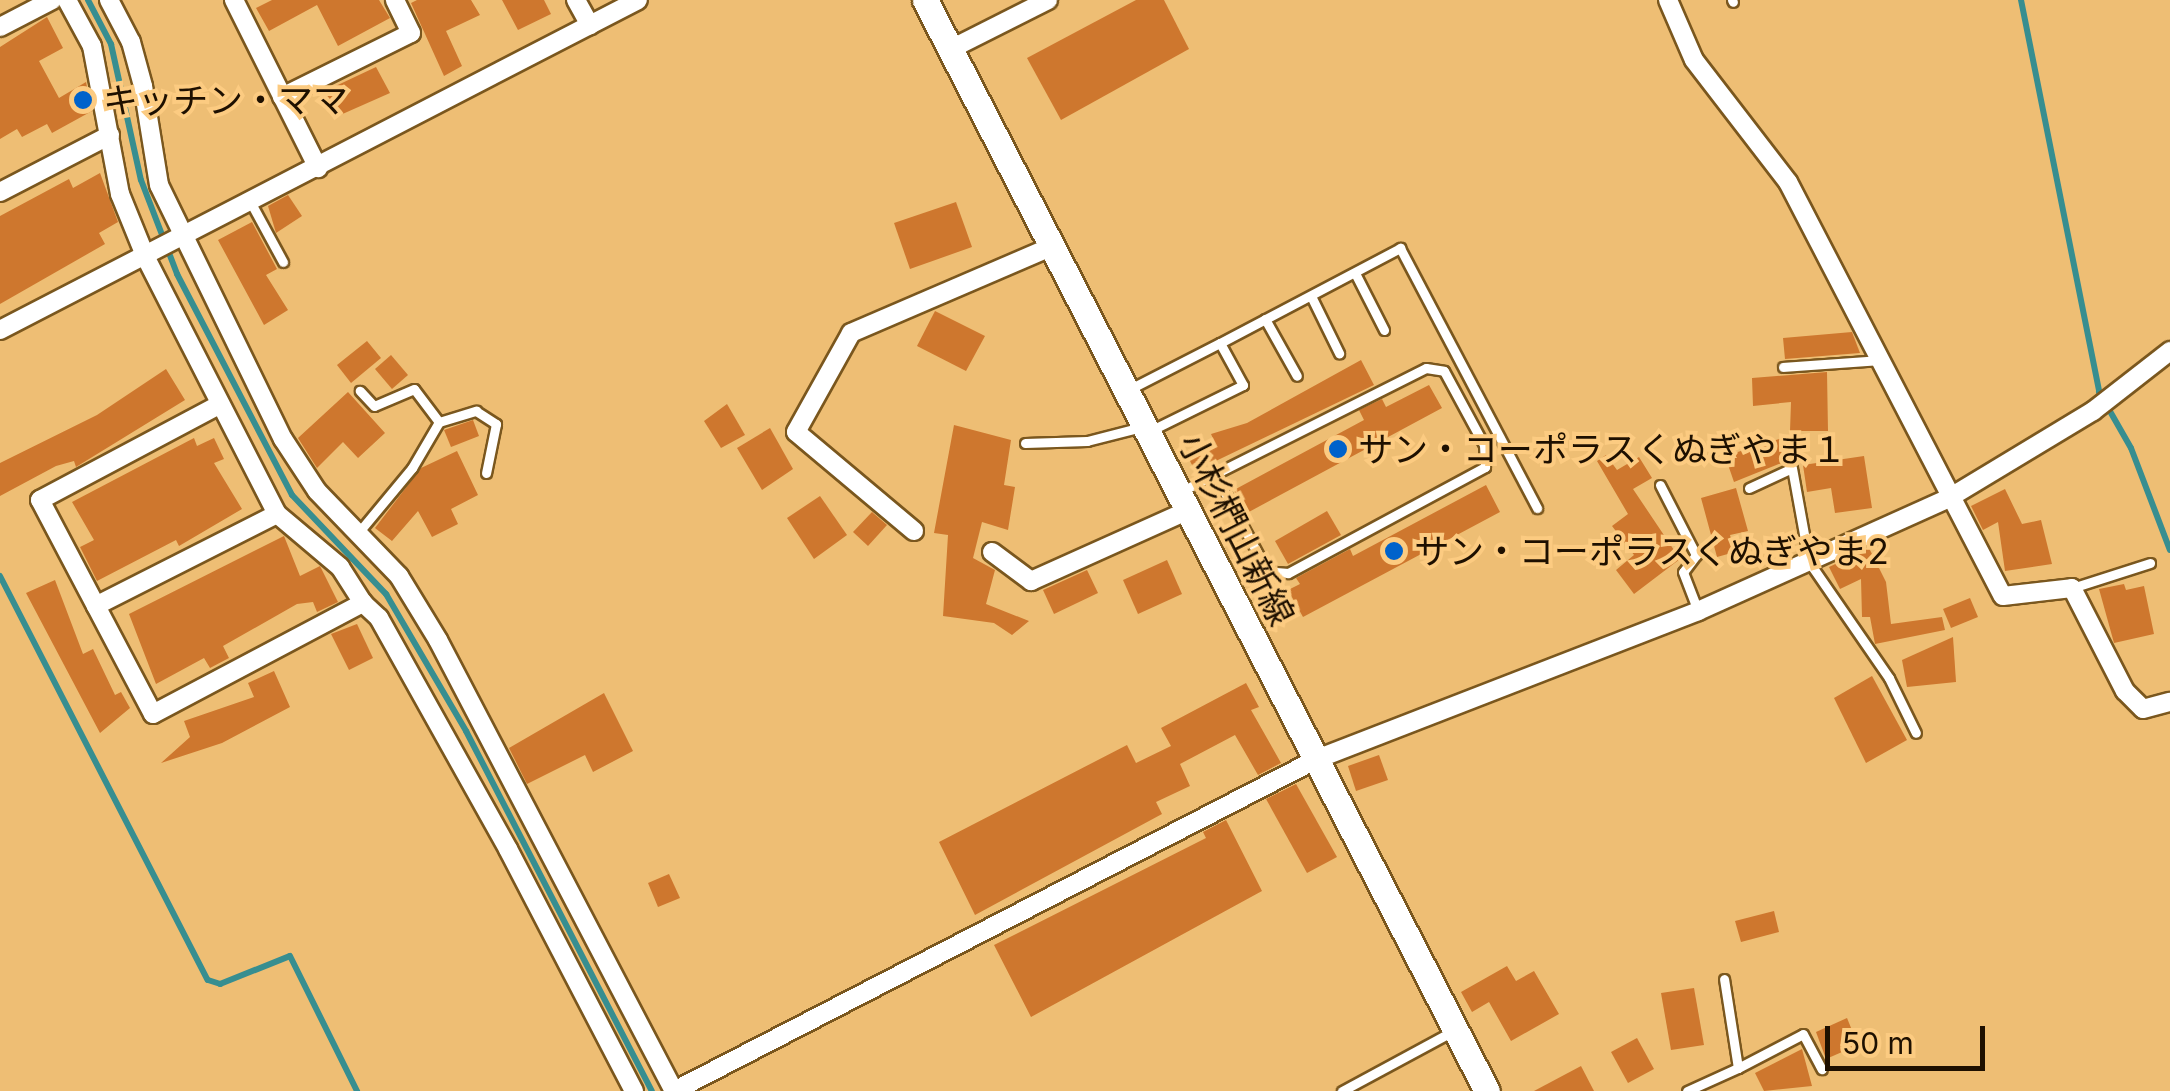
<!DOCTYPE html>
<html>
<head>
<meta charset="utf-8">
<style>
  body { margin:0 }
  #map { position:relative; width:2170px; height:1091px; overflow:hidden; background:#eebe74; font-family:Inter,"Noto Sans JP",sans-serif }
  div>[style] { position:absolute }
  .stream>* { height:6px; margin:-3px; padding:0 3px; transform-origin:3px; border-radius:3px; background:#378e90 }
  .building>* { inset:0; background:#ce772e }
  .roads { filter:drop-shadow(2px 0 #7a571e) drop-shadow(-2px 0 #7a571e) drop-shadow(0 2px #7a571e) drop-shadow(0 -2px #7a571e) }
  .lane>* { height:9px; margin:-4.5px; padding:0 4.5px; transform-origin:4.5px; border-radius:4.5px; background:#fff }
  .street>* { height:18px; margin:-9px; padding:0 9px; transform-origin:9px; border-radius:9px; background:#fff }
  .secondary>* { height:25px; margin:-12.5px; padding:0 12.5px; transform-origin:12.5px; border-radius:12.5px; background:#fff }
  .dots>* { width:28px; height:28px; translate:-50% -50%; box-sizing:border-box; border:5px solid #fccb81; border-radius:50% }
  span { translate:-50% -50%; white-space:nowrap; text-align:center; line-height:1.15; -webkit-text-stroke:8px #fccb81; paint-order:stroke }
  .poi-label { font-size:35px; color:#1e1000 }
  .left { translate:0 -50%; text-align:left }
  .street-label { font-size:35px; color:#1e1000 }
  .scale { position:absolute; left:1825px; top:1026px; width:160px; height:45px; box-sizing:border-box; border:5px solid #1e1000; border-top:0; padding-left:12px; font-size:30px; line-height:35px; white-space:nowrap; color:#1e1000; -webkit-text-stroke:8px #fccb81; paint-order:stroke }
</style>
</head>
<body>
<div id="map">
  <div class="stream">
    <div style="left:88px;top:0;width:50px;rotate:62.4deg"></div>
    <div style="left:111px;top:44px;width:139px;rotate:77.6deg"></div>
    <div style="left:141px;top:180px;width:101px;rotate:69deg"></div>
    <div style="left:177px;top:274px;width:249px;rotate:62.5deg"></div>
    <div style="left:292px;top:495px;width:137px;rotate:46.5deg"></div>
    <div style="left:386px;top:594px;width:159px;rotate:59.7deg"></div>
    <div style="left:466px;top:731px;width:405px;rotate:62.7deg"></div>
    <div style="left:2021px;top:0;width:400px;rotate:78.7deg"></div>
    <div style="left:2099px;top:392px;width:64px;rotate:60.3deg"></div>
    <div style="left:2131px;top:448px;width:109px;rotate:69.1deg"></div>
    <div style="left:0;top:576px;width:454px;rotate:62.8deg"></div>
    <div style="left:208px;top:980px;width:13px;rotate:18deg"></div>
    <div style="left:220px;top:984px;width:75px;rotate:-21.8deg"></div>
    <div style="left:290px;top:956px;width:151px;rotate:63.6deg"></div>
  </div>
  <div class="building">
    <div style="clip-path:polygon(272px 0,379px 0,390px 18px,338px 46px,317px 5px,269px 31px,256px 8px)"></div>
    <div style="clip-path:polygon(417px 0,471px 0,480px 15px,446px 31px,462px 66px,444px 76px,411px 3px)"></div>
    <div style="clip-path:polygon(502px 0,544px 0,551px 14px,518px 30px)"></div>
    <div style="clip-path:polygon(1136px 0,1164px 0,1189px 49px,1061px 120px,1027px 58px)"></div>
    <div style="clip-path:polygon(47px 17px,63px 48px,39px 61px,59px 98px,86px 82px,92px 111px,52px 133px,47px 124px,22px 137px,17px 129px,0 139px,0 47px)"></div>
    <div style="clip-path:polygon(376px 67px,390px 93px,338px 116px,325px 91px)"></div>
    <div style="clip-path:polygon(100px 173px,118px 222px,99px 233px,105px 244px,0 304px,0 216px,69px 179px,73px 188px)"></div>
    <div style="clip-path:polygon(288px 195px,302px 216px,276px 233px,268px 206px)"></div>
    <div style="clip-path:polygon(956px 202px,972px 247px,910px 269px,894px 223px)"></div>
    <div style="clip-path:polygon(252px 222px,277px 269px,266px 275px,288px 310px,264px 325px,218px 240px)"></div>
    <div style="clip-path:polygon(935px 311px,985px 336px,966px 371px,917px 346px)"></div>
    <div style="clip-path:polygon(1852px 332px,1860px 353px,1785px 359px,1783px 338px)"></div>
    <div style="clip-path:polygon(367px 341px,381px 358px,351px 383px,337px 365px)"></div>
    <div style="clip-path:polygon(391px 355px,408px 375px,392px 389px,375px 369px)"></div>
    <div style="clip-path:polygon(1361px 360px,1374px 385px,1195px 471px,1185px 451px,1215px 443px,1211px 434px,1247px 423px)"></div>
    <div style="clip-path:polygon(166px 369px,185px 400px,76px 467px,74px 461px,56px 466px,0 496px,0 463px,97px 415px)"></div>
    <div style="clip-path:polygon(1827px 372px,1828px 431px,1790px 431px,1791px 402px,1753px 406px,1752px 378px)"></div>
    <div style="clip-path:polygon(1429px 385px,1442px 408px,1247px 513px,1234px 490px,1364px 420px,1359px 410px,1382px 399px,1386px 407px)"></div>
    <div style="clip-path:polygon(348px 392px,385px 433px,358px 458px,343px 442px,317px 468px,298px 438px)"></div>
    <div style="clip-path:polygon(727px 404px,745px 435px,721px 448px,704px 421px)"></div>
    <div style="clip-path:polygon(473px 420px,479px 436px,451px 447px,444px 430px)"></div>
    <div style="clip-path:polygon(954px 425px,1011px 440px,1004px 485px,1015px 487px,1008px 530px,982px 522px,973px 558px,995px 570px,986px 604px,1029px 621px,1012px 635px,994px 623px,943px 616px,948px 535px,934px 533px)"></div>
    <div style="clip-path:polygon(770px 428px,793px 469px,762px 490px,737px 448px)"></div>
    <div style="clip-path:polygon(194px 438px,197px 446px,214px 438px,224px 459px,214px 463px,242px 509px,179px 546px,176px 540px,97px 581px,80px 547px,94px 540px,72px 502px)"></div>
    <div style="clip-path:polygon(1782px 438px,1789px 460px,1734px 482px,1725px 456px)"></div>
    <div style="clip-path:polygon(457px 451px,478px 495px,451px 509px,458px 524px,432px 537px,418px 511px,392px 541px,375px 528px,421px 468px)"></div>
    <div style="clip-path:polygon(1606px 455px,1617px 470px,1639px 457px,1652px 478px,1633px 489px,1680px 559px,1634px 594px,1616px 570px,1634px 555px,1612px 526px,1628px 514px,1597px 461px)"></div>
    <div style="clip-path:polygon(1864px 456px,1872px 508px,1835px 513px,1831px 488px,1807px 492px,1803px 465px)"></div>
    <div style="clip-path:polygon(1486px 485px,1500px 512px,1303px 617px,1288px 590px,1300px 584px,1296px 578px,1350px 549px,1353px 556px)"></div>
    <div style="clip-path:polygon(1736px 488px,1748px 531px,1730px 535px,1735px 552px,1717px 557px,1701px 498px)"></div>
    <div style="clip-path:polygon(2005px 489px,2022px 524px,2041px 520px,2052px 564px,2005px 571px,1998px 522px,1983px 530px,1971px 506px)"></div>
    <div style="clip-path:polygon(820px 496px,847px 535px,814px 559px,787px 518px)"></div>
    <div style="clip-path:polygon(1327px 511px,1341px 535px,1288px 564px,1275px 541px)"></div>
    <div style="clip-path:polygon(872px 512px,887px 525px,868px 546px,853px 532px)"></div>
    <div style="clip-path:polygon(284px 536px,300px 576px,320px 566px,338px 602px,317px 612px,313px 602px,297px 604px,223px 646px,229px 658px,210px 668px,204px 658px,156px 684px,129px 614px)"></div>
    <div style="clip-path:polygon(1869px 548px,1886px 582px,1891px 624px,1942px 617px,1945px 630px,1875px 644px,1870px 617px,1862px 617px,1861px 579px,1840px 589px,1829px 567px)"></div>
    <div style="clip-path:polygon(1167px 560px,1182px 594px,1138px 614px,1123px 580px)"></div>
    <div style="clip-path:polygon(1087px 570px,1098px 593px,1054px 614px,1043px 590px)"></div>
    <div style="clip-path:polygon(55px 580px,83px 654px,93px 649px,115px 695px,121px 692px,130px 708px,100px 733px,26px 593px)"></div>
    <div style="clip-path:polygon(2124px 584px,2126px 590px,2144px 586px,2154px 634px,2114px 643px,2099px 589px)"></div>
    <div style="clip-path:polygon(1970px 598px,1978px 617px,1951px 628px,1943px 609px)"></div>
    <div style="clip-path:polygon(357px 624px,373px 658px,349px 670px,331px 634px)"></div>
    <div style="clip-path:polygon(1953px 637px,1956px 682px,1907px 687px,1902px 660px)"></div>
    <div style="clip-path:polygon(274px 671px,290px 707px,222px 743px,161px 763px,190px 737px,184px 721px,254px 697px,248px 683px)"></div>
    <div style="clip-path:polygon(1872px 676px,1907px 740px,1866px 763px,1834px 698px)"></div>
    <div style="clip-path:polygon(1246px 683px,1259px 707px,1251px 710px,1281px 763px,1258px 775px,1235px 735px,1180px 764px,1190px 786px,1156px 802px,1162px 814px,975px 915px,939px 842px,1127px 745px,1136px 763px,1171px 746px,1161px 728px)"></div>
    <div style="clip-path:polygon(604px 693px,633px 751px,593px 772px,585px 755px,527px 784px,509px 748px)"></div>
    <div style="clip-path:polygon(1379px 755px,1388px 780px,1356px 791px,1348px 766px)"></div>
    <div style="clip-path:polygon(1296px 784px,1337px 857px,1307px 873px,1266px 799px)"></div>
    <div style="clip-path:polygon(1226px 820px,1262px 891px,1031px 1017px,994px 945px,1206px 838px,1203px 832px)"></div>
    <div style="clip-path:polygon(669px 874px,680px 898px,658px 907px,648px 883px)"></div>
    <div style="clip-path:polygon(1774px 911px,1779px 932px,1741px 942px,1735px 921px)"></div>
    <div style="clip-path:polygon(1507px 966px,1516px 981px,1534px 971px,1559px 1014px,1511px 1041px,1489px 1002px,1472px 1012px,1461px 992px)"></div>
    <div style="clip-path:polygon(1694px 988px,1704px 1045px,1671px 1050px,1661px 993px)"></div>
    <div style="clip-path:polygon(1847px 1018px,1858px 1045px,1826px 1059px,1816px 1032px)"></div>
    <div style="clip-path:polygon(1637px 1038px,1654px 1069px,1628px 1083px,1611px 1052px)"></div>
    <div style="clip-path:polygon(1802px 1049px,1812px 1086px,1764px 1091px,1755px 1073px)"></div>
    <div style="clip-path:polygon(1581px 1066px,1594px 1091px,1534px 1091px)"></div>
  </div>
  <div class="roads">
    <div class="lane">
      <div style="left:1732px;top:0;width:2px;rotate:63deg"></div>
      <div style="left:251px;top:203px;width:67px;rotate:61.5deg"></div>
      <div style="left:1355px;top:273px;width:64px;rotate:63deg"></div>
      <div style="left:1311px;top:296px;width:64px;rotate:63.8deg"></div>
      <div style="left:1265px;top:319px;width:65px;rotate:60.7deg"></div>
      <div style="left:1220px;top:343px;width:204px;rotate:-27.8deg"></div>
      <div style="left:1400px;top:248px;width:294px;rotate:62.2deg"></div>
      <div style="left:1783px;top:367px;width:97px;rotate:-4.1deg"></div>
      <div style="left:1128px;top:390px;width:103px;rotate:-27.1deg"></div>
      <div style="left:1220px;top:343px;width:48px;rotate:61.3deg"></div>
      <div style="left:1243px;top:385px;width:104px;rotate:153.7deg"></div>
      <div style="left:439px;top:422px;width:39px;rotate:-17deg"></div>
      <div style="left:476px;top:411px;width:24px;rotate:33deg"></div>
      <div style="left:496px;top:424px;width:50px;rotate:101.5deg"></div>
      <div style="left:1025px;top:443px;width:62px;rotate:-1.8deg"></div>
      <div style="left:1087px;top:441px;width:57px;rotate:-14.3deg"></div>
      <div style="left:1660px;top:485px;width:79px;rotate:62.8deg"></div>
      <div style="left:1696px;top:555px;width:21px;rotate:127deg"></div>
      <div style="left:1683px;top:572px;width:42px;rotate:69deg"></div>
      <div style="left:1749px;top:488px;width:47px;rotate:-24.9deg"></div>
      <div style="left:1792px;top:468px;width:96px;rotate:79.7deg"></div>
      <div style="left:1809px;top:562px;width:141px;rotate:55.4deg"></div>
      <div style="left:1889px;top:678px;width:61px;rotate:63.9deg"></div>
      <div style="left:1180px;top:492px;width:39px;rotate:-27deg"></div>
      <div style="left:1215px;top:474px;width:236px;rotate:-26.7deg"></div>
      <div style="left:1426px;top:368px;width:18px;rotate:9deg"></div>
      <div style="left:1444px;top:371px;width:84px;rotate:61.6deg"></div>
      <div style="left:1484px;top:445px;width:22px;rotate:87deg"></div>
      <div style="left:1485px;top:467px;width:224px;rotate:151.7deg"></div>
      <div style="left:1288px;top:573px;width:21px;rotate:-175deg"></div>
      <div style="left:1267px;top:571px;width:110px;rotate:-118.2deg"></div>
      <div style="left:358px;top:533px;width:85px;rotate:-50.3deg"></div>
      <div style="left:412px;top:468px;width:53px;rotate:-59.6deg"></div>
      <div style="left:439px;top:422px;width:41px;rotate:-127.1deg"></div>
      <div style="left:414px;top:389px;width:43px;rotate:157deg"></div>
      <div style="left:374px;top:406px;width:21px;rotate:-133deg"></div>
      <div style="left:2072px;top:588px;width:82px;rotate:-17.8deg"></div>
      <div style="left:1738px;top:1068px;width:73px;rotate:-27.6deg"></div>
      <div style="left:1803px;top:1034px;width:40px;rotate:62deg"></div>
      <div style="left:1342px;top:1091px;width:126px;rotate:-28.4deg"></div>
      <div style="left:1687px;top:1091px;width:56px;rotate:-24.3deg"></div>
      <div style="left:1738px;top:1068px;width:90px;rotate:-98.9deg"></div>
    </div>
    <div class="street">
      <div style="left:67px;top:0;width:52px;rotate:61.5deg"></div>
      <div style="left:92px;top:46px;width:151px;rotate:79.3deg"></div>
      <div style="left:120px;top:194px;width:69px;rotate:67.9deg"></div>
      <div style="left:146px;top:258px;width:288px;rotate:62.9deg"></div>
      <div style="left:277px;top:514px;width:203px;rotate:153.1deg"></div>
      <div style="left:96px;top:606px;width:122px;rotate:62.2deg"></div>
      <div style="left:153px;top:714px;width:238px;rotate:-27.9deg"></div>
      <div style="left:363px;top:603px;width:43px;rotate:-122.6deg"></div>
      <div style="left:340px;top:567px;width:82px;rotate:-139.9deg"></div>
      <div style="left:109px;top:0;width:47px;rotate:62.4deg"></div>
      <div style="left:131px;top:42px;width:46px;rotate:74.7deg"></div>
      <div style="left:143px;top:86px;width:100px;rotate:80.8deg"></div>
      <div style="left:159px;top:185px;width:283px;rotate:64deg"></div>
      <div style="left:283px;top:439px;width:62px;rotate:56.8deg"></div>
      <div style="left:317px;top:491px;width:118px;rotate:46deg"></div>
      <div style="left:399px;top:576px;width:75px;rotate:58.6deg"></div>
      <div style="left:438px;top:640px;width:509px;rotate:62.38deg"></div>
      <div style="left:234px;top:0;width:188px;rotate:63.4deg"></div>
      <div style="left:576px;top:0;width:29px;rotate:61deg"></div>
      <div style="left:1668px;top:0;width:65px;rotate:66.6deg"></div>
      <div style="left:1694px;top:60px;width:154px;rotate:52.4deg"></div>
      <div style="left:1788px;top:182px;width:466px;rotate:62.6deg"></div>
      <div style="left:2003px;top:596px;width:69px;rotate:-6.6deg"></div>
      <div style="left:2072px;top:588px;width:116px;rotate:62.8deg"></div>
      <div style="left:2125px;top:691px;width:25px;rotate:45deg"></div>
      <div style="left:2143px;top:709px;width:28px;rotate:-15deg"></div>
      <div style="left:0;top:27px;width:59px;rotate:-27.4deg"></div>
      <div style="left:949px;top:50px;width:111px;rotate:-26.8deg"></div>
      <div style="left:282px;top:97px;width:144px;rotate:-26.4deg"></div>
      <div style="left:411px;top:33px;width:37px;rotate:-116deg"></div>
      <div style="left:0;top:192px;width:124px;rotate:-27.4deg"></div>
      <div style="left:0;top:330px;width:718px;rotate:-27.35deg"></div>
      <div style="left:914px;top:531px;width:154px;rotate:-140deg"></div>
      <div style="left:796px;top:432px;width:113px;rotate:-60.9deg"></div>
      <div style="left:851px;top:333px;width:218px;rotate:-23.3deg"></div>
      <div style="left:992px;top:552px;width:49px;rotate:36.6deg"></div>
      <div style="left:1031px;top:581px;width:171px;rotate:-24.2deg"></div>
      <div style="left:363px;top:603px;width:22px;rotate:43deg"></div>
      <div style="left:379px;top:618px;width:265px;rotate:60.8deg"></div>
      <div style="left:508px;top:849px;width:273px;rotate:62.5deg"></div>
      <div style="left:96px;top:606px;width:120px;rotate:-117.8deg"></div>
      <div style="left:40px;top:500px;width:203px;rotate:-28deg"></div>
      <div style="left:674px;top:1091px;width:724px;rotate:-27.31deg"></div>
      <div style="left:1317px;top:759px;width:409px;rotate:-21.2deg"></div>
      <div style="left:1698px;top:611px;width:275px;rotate:-24.2deg"></div>
      <div style="left:1949px;top:498px;width:168px;rotate:-31.1deg"></div>
      <div style="left:2093px;top:411px;width:98px;rotate:-37.9deg"></div>
    </div>
    <div class="secondary">
      <div style="left:925px;top:0;width:1227px;rotate:62.75deg"></div>
    </div>
  </div>
  <div class="dots">
    <div style="left:83px;top:100px;background:#0062cb"></div>
    <div style="left:1338px;top:449px;background:#0062cb"></div>
    <div style="left:1394px;top:551px;background:#0062cb"></div>
  </div>
  <div class="poi-label">
    <span class="left" style="left:103px;top:100px">キッチン・ママ</span>
    <span class="left" style="left:1358px;top:449px">サン・コーポラスくぬぎやま１</span>
    <span class="left" style="left:1414px;top:551px">サン・コーポラスくぬぎやま2</span>
  </div>
  <div class="street-label">
    <span style="left:1237px;top:529px;rotate:63deg">小杉椚山新線</span>
  </div>
  <div class="scale">50 m</div>
</div>
</body>
</html>
